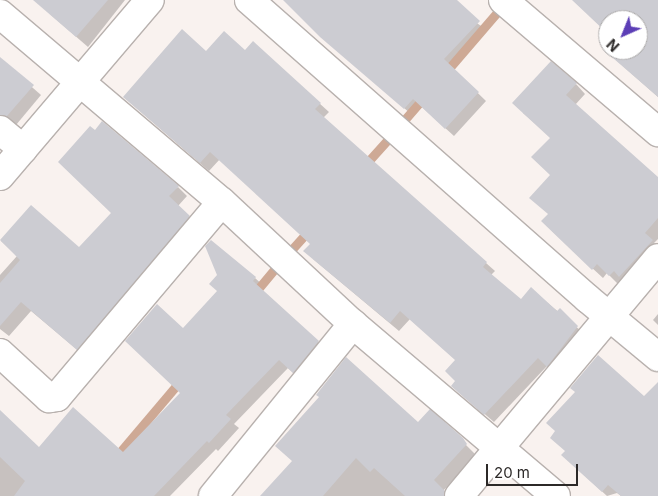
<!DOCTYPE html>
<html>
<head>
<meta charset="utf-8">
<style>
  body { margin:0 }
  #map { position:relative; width:658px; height:496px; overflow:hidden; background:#f9f2ef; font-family:Inter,sans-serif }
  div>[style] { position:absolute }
  .shadow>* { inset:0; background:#0003 }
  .stream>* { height:9px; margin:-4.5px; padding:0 4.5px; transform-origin:4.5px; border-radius:4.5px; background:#cea995 }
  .building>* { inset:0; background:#ccccd2 }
  .roads { filter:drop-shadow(1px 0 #b8b1ae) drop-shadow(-1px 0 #b8b1ae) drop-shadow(0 1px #b8b1ae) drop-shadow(0 -1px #b8b1ae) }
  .minor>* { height:28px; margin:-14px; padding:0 14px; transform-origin:14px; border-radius:14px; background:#fff }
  span { translate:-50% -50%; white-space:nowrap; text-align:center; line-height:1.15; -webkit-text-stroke:4px #fff; paint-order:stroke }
  .north { position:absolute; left:598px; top:10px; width:50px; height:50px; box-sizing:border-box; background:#fff; border:1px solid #aba9a9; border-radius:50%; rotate:224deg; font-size:14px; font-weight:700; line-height:20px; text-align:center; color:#2c2928 }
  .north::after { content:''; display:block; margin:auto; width:18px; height:22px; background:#5c3eb6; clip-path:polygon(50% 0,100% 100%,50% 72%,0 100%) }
  .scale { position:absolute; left:486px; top:464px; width:92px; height:22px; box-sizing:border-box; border:2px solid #2c2928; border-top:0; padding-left:6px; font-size:15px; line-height:18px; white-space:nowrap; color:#2c2928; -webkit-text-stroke:4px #fff; paint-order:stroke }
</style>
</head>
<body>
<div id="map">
  <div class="shadow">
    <div style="clip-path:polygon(44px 0,125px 0,88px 47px,51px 15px)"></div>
    <div style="clip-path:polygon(297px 0,443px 0,487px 30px,452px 68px,486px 101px,454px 136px,422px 107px,413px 116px,302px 16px)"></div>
    <div style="clip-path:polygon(573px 0,658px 0,658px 97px,607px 52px,638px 50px,638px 20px,608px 20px,608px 33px)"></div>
    <div style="clip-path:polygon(253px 43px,329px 112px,323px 118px,486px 263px,495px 271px,491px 275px,521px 301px,531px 289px,586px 335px,556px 374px,547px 366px,494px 422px,452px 386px,457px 381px,457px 361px,410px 319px,399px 331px,313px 259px,311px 244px,220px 159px,209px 171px,124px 97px,206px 52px,245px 52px)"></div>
    <div style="clip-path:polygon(0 59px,41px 95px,16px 125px,0 115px)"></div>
    <div style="clip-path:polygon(576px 84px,585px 94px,575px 105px,658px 178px,658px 239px,654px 243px,658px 247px,619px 285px,607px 273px,603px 278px,552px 231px,549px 215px,552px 138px,523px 113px)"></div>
    <div style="clip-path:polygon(178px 187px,187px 196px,178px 206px,199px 226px,87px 358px,31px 311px,9px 336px,0 329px,0 275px,17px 256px,1px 241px,31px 206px,79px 249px)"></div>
    <div style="clip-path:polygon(255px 278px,264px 286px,261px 289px,326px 350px,302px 381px,288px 368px,234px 424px,239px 428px,218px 451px,216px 449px,170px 496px,0 496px,0 411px,39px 449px,123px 453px,182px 393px,183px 330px)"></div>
    <div style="clip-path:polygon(658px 314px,658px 325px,653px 320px)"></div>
    <div style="clip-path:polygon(644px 398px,658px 401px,658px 496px,621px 496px,617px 493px,607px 496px,572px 464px)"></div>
    <div style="clip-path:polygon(418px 424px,466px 445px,476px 455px,443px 491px,448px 496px,262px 496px)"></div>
  </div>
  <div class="stream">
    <div style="left:444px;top:74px;width:84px;rotate:-49.3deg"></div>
    <div style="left:406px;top:118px;width:29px;rotate:-49deg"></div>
    <div style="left:364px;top:166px;width:38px;rotate:-48deg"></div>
    <div style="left:293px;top:248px;width:25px;rotate:-48deg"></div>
    <div style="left:252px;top:296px;width:33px;rotate:-50deg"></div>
    <div style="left:115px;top:458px;width:102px;rotate:-49.8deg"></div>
  </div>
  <div class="building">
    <div style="clip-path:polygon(33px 0,108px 0,76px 37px)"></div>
    <div style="clip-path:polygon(283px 0,457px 0,480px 21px,444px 59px,479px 92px,445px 129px,413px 99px,404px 109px,320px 37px)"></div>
    <div style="clip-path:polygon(572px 0,658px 0,658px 97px,606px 52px,638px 50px,638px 20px,608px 20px,608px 34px)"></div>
    <div style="clip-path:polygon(182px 29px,206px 51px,224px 31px,245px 50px,253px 41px,321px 103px,315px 109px,487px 262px,483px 267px,521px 299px,531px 287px,557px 311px,560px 308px,578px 326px,547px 367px,538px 358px,484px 415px,451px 386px,455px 381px,445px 371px,455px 360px,400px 311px,390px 323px,303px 251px,310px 244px,210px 152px,200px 163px,123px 97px)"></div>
    <div style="clip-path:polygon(0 57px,34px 85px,7px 116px,0 115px)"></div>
    <div style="clip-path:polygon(551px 61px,577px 83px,566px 95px,658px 177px,658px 218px,645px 233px,653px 240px,619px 277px,614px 271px,609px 276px,597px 264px,592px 270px,541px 221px,548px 214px,529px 198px,550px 175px,531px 157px,550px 138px,512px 103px)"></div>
    <div style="clip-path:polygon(102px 121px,179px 186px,169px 196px,190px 216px,77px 350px,21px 302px,0 326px,0 283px,20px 260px,0 240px,31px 205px,79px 247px,111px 213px,58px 162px,90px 126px,95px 130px)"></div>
    <div style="clip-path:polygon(211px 240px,256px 277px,253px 281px,319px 341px,293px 373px,279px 360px,226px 415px,231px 419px,209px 443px,207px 441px,154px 496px,14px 496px,25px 481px,0 457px,0 410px,39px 447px,73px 407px,123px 452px,180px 393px,125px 341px,157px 304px,183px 328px,217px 291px,209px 284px,217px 275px,205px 246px)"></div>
    <div style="clip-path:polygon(598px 355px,644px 396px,658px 382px,658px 496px,621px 496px,608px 485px,602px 492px,561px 455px,565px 451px,550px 438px,555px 431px,546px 423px,575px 392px,570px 388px)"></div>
    <div style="clip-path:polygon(346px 357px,418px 422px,430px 409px,463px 438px,467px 444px,434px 480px,445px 491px,444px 496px,405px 496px,374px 468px,370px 472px,356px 458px,323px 496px,260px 496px,292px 461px,275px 446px,319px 397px,316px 395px)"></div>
  </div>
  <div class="roads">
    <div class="minor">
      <div style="left:249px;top:0;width:452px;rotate:41.4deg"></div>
      <div style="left:588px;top:299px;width:91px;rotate:39.6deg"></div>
      <div style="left:503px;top:0;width:204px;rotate:40.4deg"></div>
      <div style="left:0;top:14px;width:291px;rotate:40.3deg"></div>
      <div style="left:222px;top:202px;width:179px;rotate:43deg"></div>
      <div style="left:353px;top:324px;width:266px;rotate:40.3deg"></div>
      <div style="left:0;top:130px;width:30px;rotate:40deg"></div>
      <div style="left:0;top:176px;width:231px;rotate:-49.6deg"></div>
      <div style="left:0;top:353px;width:67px;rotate:42.6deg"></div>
      <div style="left:49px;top:398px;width:8px;rotate:-7deg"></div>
      <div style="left:57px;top:397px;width:255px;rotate:-49.8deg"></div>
      <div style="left:213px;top:496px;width:222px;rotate:-50.9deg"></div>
      <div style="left:459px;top:496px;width:310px;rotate:-50.1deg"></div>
    </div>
  </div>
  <div class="north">N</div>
  <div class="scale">20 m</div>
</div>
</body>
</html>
